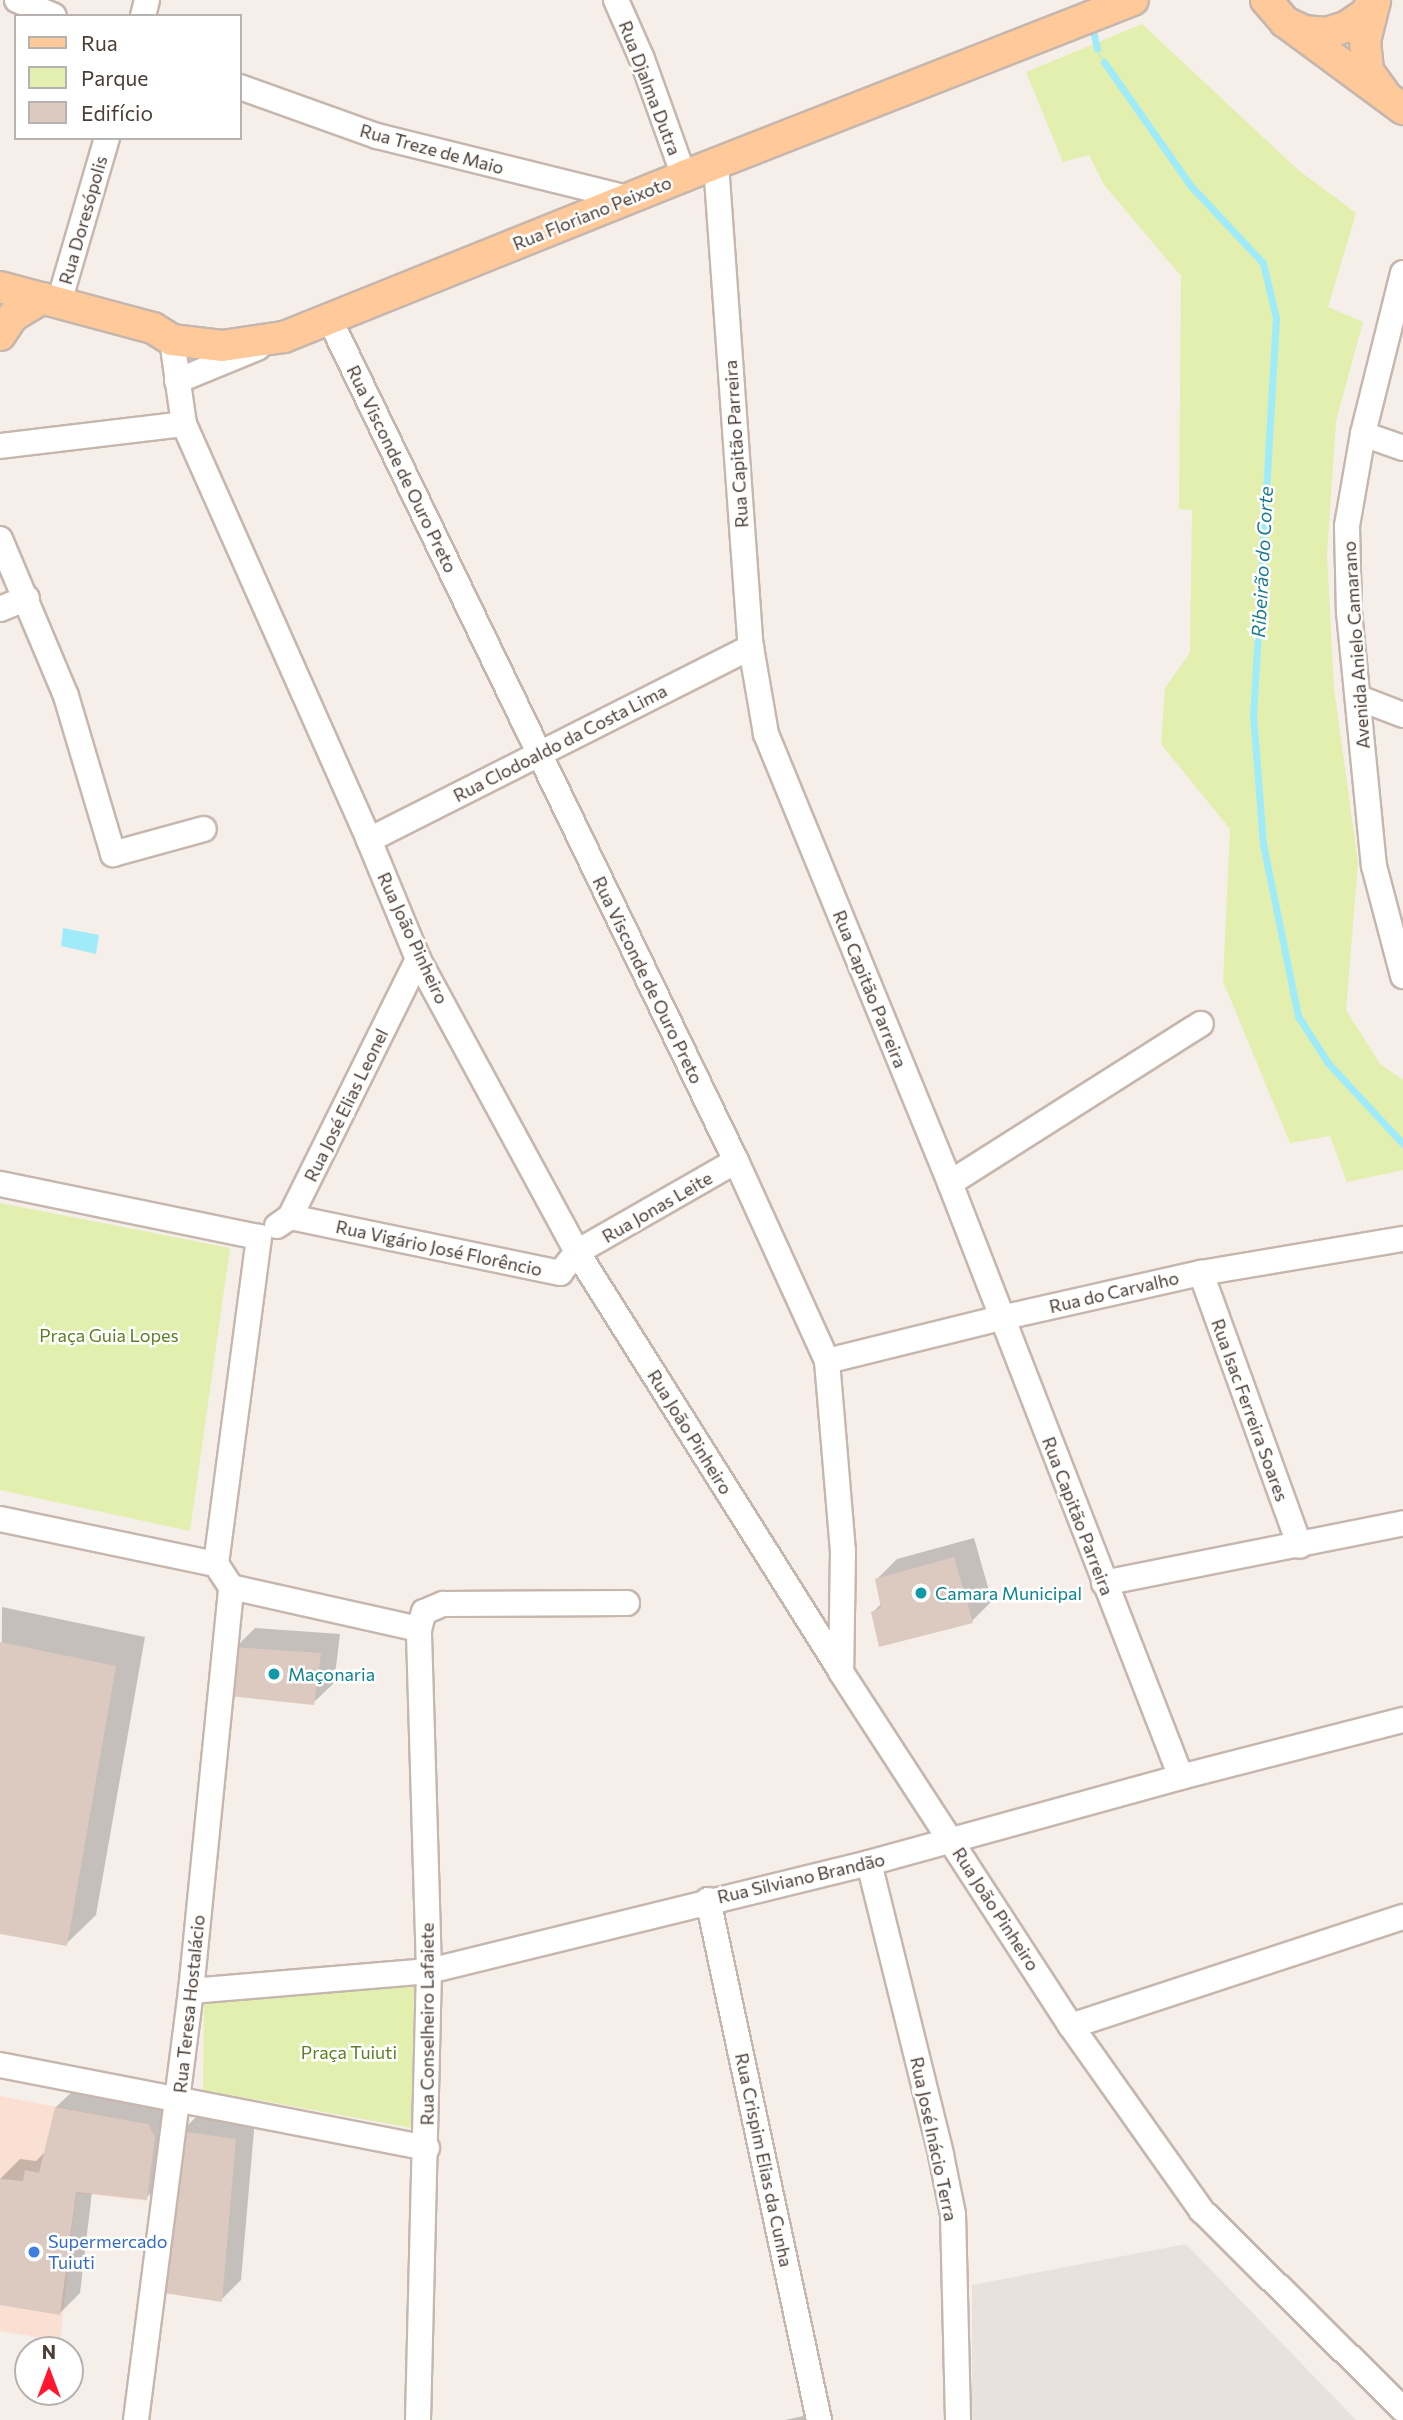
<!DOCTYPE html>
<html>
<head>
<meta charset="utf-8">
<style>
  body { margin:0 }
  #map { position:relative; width:1403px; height:2420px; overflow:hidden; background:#f6efe9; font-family:Commissioner,sans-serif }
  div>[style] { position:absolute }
  .commercial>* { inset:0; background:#fae0d3 }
  .industrial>* { inset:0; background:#e9e1de }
  .green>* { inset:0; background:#e2efae }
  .water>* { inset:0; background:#a0ebf9 }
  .shadow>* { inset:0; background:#0003 }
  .stream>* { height:7px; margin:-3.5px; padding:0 3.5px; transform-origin:3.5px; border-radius:3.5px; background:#a0ebf9 }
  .building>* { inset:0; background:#dccac0 }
  .roads { filter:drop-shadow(2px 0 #c6b7ae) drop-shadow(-2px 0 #c6b7ae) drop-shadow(0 2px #c6b7ae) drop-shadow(0 -2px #c6b7ae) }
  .minor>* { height:24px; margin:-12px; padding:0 12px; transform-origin:12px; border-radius:12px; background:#fff }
  .major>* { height:30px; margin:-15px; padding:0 15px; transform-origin:15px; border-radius:15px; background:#ffc99a }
  .dots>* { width:19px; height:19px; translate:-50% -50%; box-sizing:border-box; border:4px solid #fff; border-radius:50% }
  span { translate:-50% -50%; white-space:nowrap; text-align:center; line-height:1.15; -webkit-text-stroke:5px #fff; paint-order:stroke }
  .street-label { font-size:18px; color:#4b3e36 }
  .park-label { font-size:18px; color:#5c7f21 }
  .culture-label { font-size:18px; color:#0d838f }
  .left { translate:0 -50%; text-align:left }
  .shop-label { font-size:18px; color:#366cbe }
  .water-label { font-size:19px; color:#1d7b8f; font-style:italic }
  .legend { position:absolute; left:14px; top:14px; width:228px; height:126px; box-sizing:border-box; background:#fff; border:2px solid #b7b2af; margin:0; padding:9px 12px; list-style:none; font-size:21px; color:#4b3e36 }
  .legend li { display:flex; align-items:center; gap:14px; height:35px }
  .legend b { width:35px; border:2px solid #b7b2af }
  .north { position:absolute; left:14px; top:2336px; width:70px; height:70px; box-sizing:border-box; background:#fff; border:2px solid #b7b2af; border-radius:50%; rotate:0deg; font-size:19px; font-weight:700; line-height:28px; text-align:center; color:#4b3e36 }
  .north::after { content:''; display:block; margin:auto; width:24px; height:32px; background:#ff182f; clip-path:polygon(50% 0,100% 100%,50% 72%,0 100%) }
</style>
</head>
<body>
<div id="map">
  <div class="commercial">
    <div style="clip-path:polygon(0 2096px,148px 2124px,155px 2137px,147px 2201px,76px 2193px,60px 2341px,0 2331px)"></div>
  </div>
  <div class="industrial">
    <div style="clip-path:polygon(1186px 2244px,1356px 2420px,972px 2420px,972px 2285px)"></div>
  </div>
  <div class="green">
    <div style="clip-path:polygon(1142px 24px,1297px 169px,1356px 213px,1328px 307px,1363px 322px,1336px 421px,1327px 555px,1334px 688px,1358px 863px,1346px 1010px,1380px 1064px,1403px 1080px,1403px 1170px,1347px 1182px,1330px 1136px,1290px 1143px,1223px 981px,1230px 829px,1161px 744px,1165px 688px,1190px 653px,1192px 510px,1179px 509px,1181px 276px,1105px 186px,1089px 155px,1063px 162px,1026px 72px)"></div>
    <div style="clip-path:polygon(0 1203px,230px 1248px,190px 1531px,0 1490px)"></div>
    <div style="clip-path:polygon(415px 1982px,412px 2128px,203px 2090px,204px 2002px)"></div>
  </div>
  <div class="water">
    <div style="clip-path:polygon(1085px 0,1100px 55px,1190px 184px,1263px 263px,1277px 318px,1253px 714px,1264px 844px,1299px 1016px,1330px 1062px,1403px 1144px,1328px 1063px,1298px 1016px,1263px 844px,1253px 714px,1276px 318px,1263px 263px,1190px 185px,1099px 55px)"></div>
    <div style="clip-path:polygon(63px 928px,99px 935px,96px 954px,61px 946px)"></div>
  </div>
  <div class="shadow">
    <div style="clip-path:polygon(974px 1538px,992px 1601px,972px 1621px,873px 1612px,882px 1603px,877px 1579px,897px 1559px)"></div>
    <div style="clip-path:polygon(2px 1607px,145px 1637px,96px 1915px,66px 1944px,0 1932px)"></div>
    <div style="clip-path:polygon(255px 1628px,340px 1634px,334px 1683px,313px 1703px,235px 1648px)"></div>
    <div style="clip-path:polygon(77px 2087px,168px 2104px,166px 2178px,146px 2198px,92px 2192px,80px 2293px,60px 2313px,0 2303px,0 2179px,20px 2159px,36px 2161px,46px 2151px,56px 2107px)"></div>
    <div style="clip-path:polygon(202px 2111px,255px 2119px,241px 2280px,221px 2300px,182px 2131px)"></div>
    <div style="clip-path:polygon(813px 2414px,814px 2420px,785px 2420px)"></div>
  </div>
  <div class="stream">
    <div style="left:1091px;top:22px;width:27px;rotate:77deg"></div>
    <div style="left:1104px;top:62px;width:150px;rotate:55deg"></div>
    <div style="left:1190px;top:185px;width:107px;rotate:46.9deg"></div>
    <div style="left:1263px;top:263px;width:57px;rotate:76.7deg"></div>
    <div style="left:1276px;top:318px;width:397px;rotate:93.3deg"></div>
    <div style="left:1253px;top:714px;width:130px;rotate:85.6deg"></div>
    <div style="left:1263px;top:844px;width:176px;rotate:78.5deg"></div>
    <div style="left:1298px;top:1016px;width:56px;rotate:57.4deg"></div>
    <div style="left:1328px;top:1063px;width:110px;rotate:47.2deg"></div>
  </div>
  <div class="building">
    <div style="clip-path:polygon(954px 1557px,973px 1623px,879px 1647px,871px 1612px,881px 1608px,875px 1579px)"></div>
    <div style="clip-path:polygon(0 1642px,116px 1666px,67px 1946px,0 1934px)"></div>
    <div style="clip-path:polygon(233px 1647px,321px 1653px,314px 1705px,229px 1696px)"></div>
    <div style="clip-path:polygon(55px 2107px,148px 2124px,155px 2137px,147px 2200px,76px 2192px,60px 2315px,0 2305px,0 2179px,23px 2181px,25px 2170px,39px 2173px)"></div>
    <div style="clip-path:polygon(180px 2131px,236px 2139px,222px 2302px,164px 2293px)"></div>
  </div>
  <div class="roads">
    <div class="minor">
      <div style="left:17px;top:0;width:40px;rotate:23.4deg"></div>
      <div style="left:616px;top:0;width:64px;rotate:66.2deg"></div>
      <div style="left:642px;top:59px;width:124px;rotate:70.3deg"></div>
      <div style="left:143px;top:16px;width:16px;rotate:-76deg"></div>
      <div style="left:240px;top:87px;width:145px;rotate:19.7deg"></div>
      <div style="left:377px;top:136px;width:258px;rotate:13.9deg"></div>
      <div style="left:716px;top:164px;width:484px;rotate:85.9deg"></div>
      <div style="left:751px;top:647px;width:88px;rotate:80.2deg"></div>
      <div style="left:766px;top:734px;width:485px;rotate:67.7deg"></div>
      <div style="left:950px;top:1183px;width:637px;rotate:68.75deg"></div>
      <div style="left:1403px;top:273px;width:166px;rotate:104deg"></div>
      <div style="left:1363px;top:434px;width:93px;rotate:99.9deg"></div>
      <div style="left:1347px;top:526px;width:86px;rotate:88.7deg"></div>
      <div style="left:1349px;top:612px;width:255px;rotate:84.4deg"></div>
      <div style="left:1374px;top:866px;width:114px;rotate:75.2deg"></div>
      <div style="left:59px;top:302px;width:171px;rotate:-73.7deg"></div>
      <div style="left:330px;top:320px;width:934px;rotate:64.23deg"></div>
      <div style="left:736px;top:1161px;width:220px;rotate:65.5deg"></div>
      <div style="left:827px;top:1361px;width:191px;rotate:85.2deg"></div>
      <div style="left:843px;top:1551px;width:121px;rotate:90.9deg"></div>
      <div style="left:172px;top:340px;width:85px;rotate:81.9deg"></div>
      <div style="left:184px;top:424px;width:455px;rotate:66deg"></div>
      <div style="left:369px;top:840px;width:129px;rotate:67.6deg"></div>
      <div style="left:418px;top:959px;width:333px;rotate:61.5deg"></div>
      <div style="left:577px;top:1252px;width:496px;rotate:57.8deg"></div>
      <div style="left:841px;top:1672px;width:422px;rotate:57deg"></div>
      <div style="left:1071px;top:2026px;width:227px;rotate:54.7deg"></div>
      <div style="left:1202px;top:2211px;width:282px;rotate:44.6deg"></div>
      <div style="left:177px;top:381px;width:87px;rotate:-22.4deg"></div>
      <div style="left:1363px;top:434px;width:42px;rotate:19.3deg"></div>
      <div style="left:0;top:446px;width:185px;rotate:-6.8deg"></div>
      <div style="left:0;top:539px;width:170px;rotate:67.2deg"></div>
      <div style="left:66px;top:696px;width:165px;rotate:73.4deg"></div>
      <div style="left:113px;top:854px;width:94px;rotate:-15.4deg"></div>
      <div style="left:0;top:609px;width:29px;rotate:-22deg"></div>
      <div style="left:1359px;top:698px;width:47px;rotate:21.1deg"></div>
      <div style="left:369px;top:840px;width:428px;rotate:-26.8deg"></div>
      <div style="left:950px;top:1183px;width:297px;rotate:-32.4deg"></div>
      <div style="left:0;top:1184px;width:264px;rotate:11.6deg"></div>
      <div style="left:290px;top:1217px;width:276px;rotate:11.7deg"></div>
      <div style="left:560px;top:1273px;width:27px;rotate:-51deg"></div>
      <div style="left:577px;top:1252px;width:183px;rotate:-29.8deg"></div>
      <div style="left:277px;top:1226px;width:16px;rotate:-35deg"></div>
      <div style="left:290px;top:1217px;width:288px;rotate:-63.6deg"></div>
      <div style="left:1201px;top:1273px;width:290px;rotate:70.1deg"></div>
      <div style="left:827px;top:1361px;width:179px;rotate:-13.9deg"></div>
      <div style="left:1001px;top:1318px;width:205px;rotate:-12.7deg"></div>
      <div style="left:1201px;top:1273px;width:205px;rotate:-9.6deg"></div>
      <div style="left:0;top:1519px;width:221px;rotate:11.8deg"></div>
      <div style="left:1104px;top:1583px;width:305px;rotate:-11.3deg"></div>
      <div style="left:231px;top:1587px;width:27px;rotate:-123deg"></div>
      <div style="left:216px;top:1564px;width:330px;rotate:-82.5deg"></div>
      <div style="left:231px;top:1587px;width:193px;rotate:12.6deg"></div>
      <div style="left:869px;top:1863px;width:301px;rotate:76.1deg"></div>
      <div style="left:941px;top:2155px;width:60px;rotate:78.5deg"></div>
      <div style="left:953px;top:2214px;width:206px;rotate:88.6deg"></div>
      <div style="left:708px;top:1900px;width:532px;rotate:77.95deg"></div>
      <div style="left:191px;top:1991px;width:239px;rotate:-4.8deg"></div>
      <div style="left:429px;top:1971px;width:453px;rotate:-13.8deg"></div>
      <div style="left:869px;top:1863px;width:324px;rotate:-15.4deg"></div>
      <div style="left:1181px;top:1777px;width:229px;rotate:-14.4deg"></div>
      <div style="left:1071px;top:2026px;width:349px;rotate:-18.2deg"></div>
      <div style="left:0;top:2065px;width:435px;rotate:11deg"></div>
      <div style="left:136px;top:2420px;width:433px;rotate:-82.7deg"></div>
      <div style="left:191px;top:1991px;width:406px;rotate:-84.3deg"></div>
      <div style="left:418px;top:2420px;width:449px;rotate:-88.6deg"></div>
      <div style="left:429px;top:1971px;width:342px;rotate:-91.7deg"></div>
      <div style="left:419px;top:1629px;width:18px;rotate:-74deg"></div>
      <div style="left:424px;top:1612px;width:21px;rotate:-23deg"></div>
      <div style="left:443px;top:1604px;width:184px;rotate:-0.3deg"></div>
    </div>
    <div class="major">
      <div style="left:1266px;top:0;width:29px;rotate:49deg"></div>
      <div style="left:1285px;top:22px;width:21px;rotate:25deg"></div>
      <div style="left:1304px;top:31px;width:22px;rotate:5deg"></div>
      <div style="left:1326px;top:33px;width:21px;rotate:-17deg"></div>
      <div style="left:1346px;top:27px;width:22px;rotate:-34deg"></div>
      <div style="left:1364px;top:15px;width:19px;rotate:-54deg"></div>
      <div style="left:1375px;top:1px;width:41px;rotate:104deg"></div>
      <div style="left:1365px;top:41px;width:30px;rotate:84deg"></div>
      <div style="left:1368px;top:71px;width:26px;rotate:54deg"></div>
      <div style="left:1285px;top:22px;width:147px;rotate:36.4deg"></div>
      <div style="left:0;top:287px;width:158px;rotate:15deg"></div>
      <div style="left:153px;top:328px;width:22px;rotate:32deg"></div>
      <div style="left:172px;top:340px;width:50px;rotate:6.8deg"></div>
      <div style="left:222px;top:346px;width:63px;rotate:-8.3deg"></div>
      <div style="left:284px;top:337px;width:431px;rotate:-21.9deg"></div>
      <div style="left:684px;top:176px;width:482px;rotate:-21.4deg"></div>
      <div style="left:0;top:335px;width:23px;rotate:-56deg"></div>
      <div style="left:13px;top:316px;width:35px;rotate:-31deg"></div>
    </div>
  </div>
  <div class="dots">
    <div style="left:921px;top:1593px;background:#0f9aa8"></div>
    <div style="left:274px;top:1674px;background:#0f9aa8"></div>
    <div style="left:34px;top:2252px;background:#3f7fe0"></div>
  </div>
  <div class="street-label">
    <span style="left:650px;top:88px;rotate:69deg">Rua Djalma Dutra</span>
    <span style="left:432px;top:149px;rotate:15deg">Rua Treze de Maio</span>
    <span style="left:592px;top:213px;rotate:-22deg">Rua Floriano Peixoto</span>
    <span style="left:83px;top:220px;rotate:-74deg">Rua Doresópolis</span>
    <span style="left:736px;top:444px;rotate:-94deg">Rua Capitão Parreira</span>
    <span style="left:402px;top:469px;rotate:64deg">Rua Visconde de Ouro Preto</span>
    <span style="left:1356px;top:645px;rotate:-94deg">Avenida Anielo Camarano</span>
    <span style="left:560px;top:743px;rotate:-27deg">Rua Clodoaldo da Costa Lima</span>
    <span style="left:413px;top:938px;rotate:65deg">Rua João Pinheiro</span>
    <span style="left:648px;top:980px;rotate:64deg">Rua Visconde de Ouro Preto</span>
    <span style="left:870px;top:989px;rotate:68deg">Rua Capitão Parreira</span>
    <span style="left:346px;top:1105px;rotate:-64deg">Rua José Elias Leonel</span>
    <span style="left:657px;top:1207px;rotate:-30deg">Rua Jonas Leite</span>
    <span style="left:439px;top:1248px;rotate:12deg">Rua Vigário José Florêncio</span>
    <span style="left:1114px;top:1292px;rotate:-13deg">Rua do Carvalho</span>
    <span style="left:1250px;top:1410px;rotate:70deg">Rua Isac Ferreira Soares</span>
    <span style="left:690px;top:1432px;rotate:58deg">Rua João Pinheiro</span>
    <span style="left:1078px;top:1516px;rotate:69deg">Rua Capitão Parreira</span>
    <span style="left:801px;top:1878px;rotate:-13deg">Rua Silviano Brandão</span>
    <span style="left:996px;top:1909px;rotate:57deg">Rua João Pinheiro</span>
    <span style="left:189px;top:2004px;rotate:-84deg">Rua Teresa Hostalácio</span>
    <span style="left:427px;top:2024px;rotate:-90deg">Rua Conselheiro Lafaiete</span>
    <span style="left:934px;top:2139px;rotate:78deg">Rua José Inácio Terra</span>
    <span style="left:764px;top:2160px;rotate:78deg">Rua Crispim Elias da Cunha</span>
  </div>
  <div class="park-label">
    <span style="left:109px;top:1335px">Praça Guia Lopes</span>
    <span style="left:349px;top:2052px">Praça Tuiuti</span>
  </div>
  <div class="culture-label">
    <span class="left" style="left:935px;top:1593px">Camara Municipal</span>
    <span class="left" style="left:288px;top:1674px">Maçonaria</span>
  </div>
  <div class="shop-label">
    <span class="left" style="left:48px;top:2252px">Supermercado<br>Tuiuti</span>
  </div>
  <div class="water-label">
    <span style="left:1262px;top:562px;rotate:-87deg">Ribeirão do Corte</span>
  </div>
  <ul class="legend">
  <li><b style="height:9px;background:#ffc99a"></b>Rua</li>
  <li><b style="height:19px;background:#e2efae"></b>Parque</li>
  <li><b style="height:19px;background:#dccac0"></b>Edifício</li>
  </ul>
  <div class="north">N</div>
</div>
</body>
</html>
